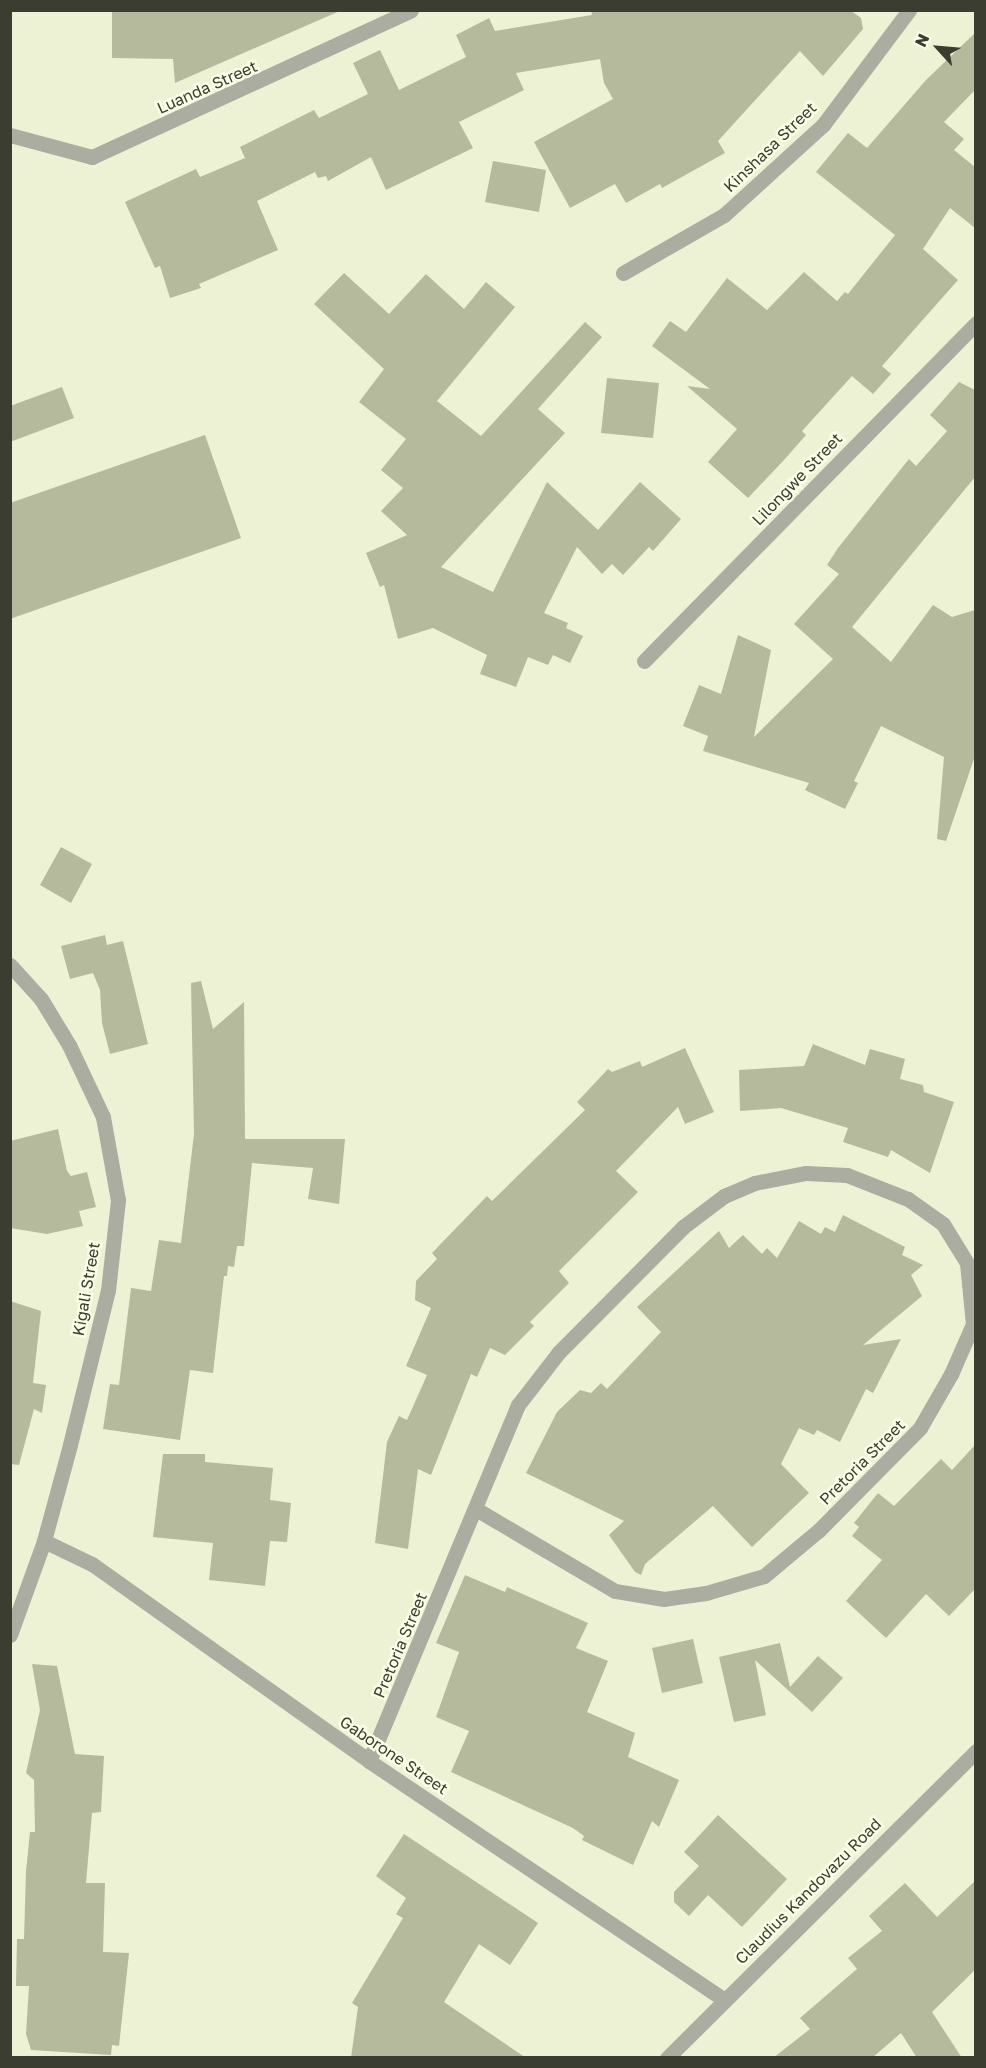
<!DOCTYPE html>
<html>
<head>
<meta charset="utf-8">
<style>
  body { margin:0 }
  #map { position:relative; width:986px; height:2068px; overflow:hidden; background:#ecf2d3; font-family:"Golos Text",sans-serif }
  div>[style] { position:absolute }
  .building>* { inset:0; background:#b5ba9d }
  .minor>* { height:15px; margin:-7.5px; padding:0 7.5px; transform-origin:7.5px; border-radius:7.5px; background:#aaada0 }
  span { translate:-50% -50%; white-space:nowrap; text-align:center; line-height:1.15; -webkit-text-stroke:5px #fafee6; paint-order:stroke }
  .street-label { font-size:16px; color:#3b3d31 }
  .frame { position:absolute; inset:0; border:12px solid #3b3d31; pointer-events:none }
  .north { position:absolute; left:908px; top:18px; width:60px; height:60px; -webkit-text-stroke:4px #fafee6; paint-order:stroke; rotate:296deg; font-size:16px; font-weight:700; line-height:24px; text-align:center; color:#3b3d31 }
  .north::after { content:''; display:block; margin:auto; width:21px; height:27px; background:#3b3d31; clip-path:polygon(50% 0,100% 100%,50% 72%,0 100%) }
</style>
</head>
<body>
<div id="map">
  <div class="building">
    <div style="clip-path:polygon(112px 10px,342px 10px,175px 83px,173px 59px,112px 58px)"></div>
    <div style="clip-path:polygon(591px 10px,850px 10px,861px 18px,863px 29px,823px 76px,800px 51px,718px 141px,725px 153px,662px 188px,660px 184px,626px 203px,615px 184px,570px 208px,534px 142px,613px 99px,604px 83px,600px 59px,516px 73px,524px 90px,459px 122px,473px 148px,386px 190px,371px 157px,328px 181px,326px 176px,318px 178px,315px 172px,257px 201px,278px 250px,199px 284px,201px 288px,170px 298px,160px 266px,155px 268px,125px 202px,196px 169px,200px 177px,245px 158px,240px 147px,314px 110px,319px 118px,368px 94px,353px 63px,380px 50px,399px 90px,466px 57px,456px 35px,489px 18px,495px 31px,592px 15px)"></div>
    <div style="clip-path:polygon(975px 33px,975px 90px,944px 122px,964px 139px,954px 150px,975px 167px,975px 228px,950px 208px,923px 249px,958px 280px,882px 366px,891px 374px,873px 394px,852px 376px,802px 431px,806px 435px,784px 460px,748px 498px,708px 462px,737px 429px,687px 386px,710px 389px,652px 346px,670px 321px,686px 332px,727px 278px,767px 310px,804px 272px,837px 301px,845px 292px,848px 294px,895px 235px,816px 172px,848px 133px,867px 148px,926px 80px)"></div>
    <div style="clip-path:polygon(493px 161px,546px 170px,539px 212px,485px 202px)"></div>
    <div style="clip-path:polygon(344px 273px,389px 314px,426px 274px,464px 309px,486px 282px,515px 307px,437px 401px,481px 436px,585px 322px,602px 337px,538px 409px,565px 433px,441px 567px,493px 592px,547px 482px,598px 530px,640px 482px,681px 519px,653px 551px,649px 547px,623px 575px,612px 564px,602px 574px,577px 547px,544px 613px,568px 623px,566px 628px,583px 636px,570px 663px,553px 655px,548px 665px,528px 657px,516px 687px,480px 674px,487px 655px,433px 628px,398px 639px,384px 585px,380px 587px,366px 553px,407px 535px,381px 511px,403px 488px,381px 470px,406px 439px,359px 402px,384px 369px,314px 304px)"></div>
    <div style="clip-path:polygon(607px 378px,659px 383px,653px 438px,601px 433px)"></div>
    <div style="clip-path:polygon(959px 382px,975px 390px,975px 477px,852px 627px,891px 662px,933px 605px,952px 617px,975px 610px,975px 756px,946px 841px,937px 839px,944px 757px,881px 726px,854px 781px,858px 783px,845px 809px,805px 790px,809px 783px,703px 751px,708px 736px,683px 726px,699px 685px,721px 694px,738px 635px,771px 650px,754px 737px,833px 659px,794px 624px,839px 574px,827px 565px,838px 548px,909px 459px,916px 466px,947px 431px,930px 415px)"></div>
    <div style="clip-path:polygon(62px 387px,74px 418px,10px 442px,10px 406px)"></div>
    <div style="clip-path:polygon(205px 435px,241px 538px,10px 619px,10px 503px)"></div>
    <div style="clip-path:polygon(61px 847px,92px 864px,71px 903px,40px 885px)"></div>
    <div style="clip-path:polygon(105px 935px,107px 945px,123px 941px,148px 1044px,110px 1054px,102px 1023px,100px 990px,93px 973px,70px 979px,61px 946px)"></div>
    <div style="clip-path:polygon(201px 981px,213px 1029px,244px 1002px,245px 1139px,345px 1139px,339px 1204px,308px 1199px,313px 1168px,252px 1163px,244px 1246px,237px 1246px,234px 1267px,228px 1266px,227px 1276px,224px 1276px,213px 1373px,190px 1370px,180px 1440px,103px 1429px,110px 1384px,119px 1385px,131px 1288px,151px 1291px,159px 1240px,181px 1243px,194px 1134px,191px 983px)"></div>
    <div style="clip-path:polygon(813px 1044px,865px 1065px,870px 1049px,905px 1059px,900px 1079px,923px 1085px,924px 1092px,954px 1102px,930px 1173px,891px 1150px,888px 1157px,843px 1142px,848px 1128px,781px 1108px,740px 1111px,739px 1070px,804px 1066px)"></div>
    <div style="clip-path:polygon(685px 1048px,714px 1112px,685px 1124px,678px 1107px,616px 1171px,638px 1192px,559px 1271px,569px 1283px,530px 1322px,534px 1326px,505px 1355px,490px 1348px,477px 1377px,471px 1374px,431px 1475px,418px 1469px,408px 1549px,375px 1543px,387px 1442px,399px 1416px,407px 1420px,427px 1375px,406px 1366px,431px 1308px,415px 1300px,416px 1281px,437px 1259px,432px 1253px,487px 1196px,492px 1201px,585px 1110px,577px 1102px,608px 1069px,612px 1072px,640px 1061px,642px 1067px)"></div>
    <div style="clip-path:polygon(58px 1129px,67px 1171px,71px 1176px,87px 1172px,96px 1207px,79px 1211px,83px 1226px,47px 1234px,10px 1228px,10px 1141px)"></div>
    <div style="clip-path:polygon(843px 1215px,905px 1247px,902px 1255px,923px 1265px,911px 1275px,922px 1296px,863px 1345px,901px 1339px,873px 1393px,866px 1389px,840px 1442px,817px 1430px,814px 1435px,799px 1428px,781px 1464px,809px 1493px,752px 1547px,713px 1506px,645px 1564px,641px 1575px,635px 1572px,609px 1535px,624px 1521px,526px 1473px,557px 1412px,580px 1390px,591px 1393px,601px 1383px,607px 1389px,661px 1332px,637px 1307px,719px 1231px,729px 1248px,743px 1235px,762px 1254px,767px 1248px,777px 1258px,799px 1221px,821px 1234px,825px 1227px,835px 1232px)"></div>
    <div style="clip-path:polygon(10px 1301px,41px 1311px,33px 1383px,46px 1385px,42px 1413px,34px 1409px,19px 1465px,10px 1464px)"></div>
    <div style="clip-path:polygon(975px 1445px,975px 1589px,949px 1616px,926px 1594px,886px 1638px,846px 1601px,882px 1560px,852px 1536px,859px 1527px,854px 1523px,878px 1493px,894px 1506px,941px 1459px,952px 1470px)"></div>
    <div style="clip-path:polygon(163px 1454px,205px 1454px,205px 1462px,273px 1468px,270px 1500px,291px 1503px,287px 1542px,270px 1541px,265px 1586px,209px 1580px,213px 1543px,153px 1537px)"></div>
    <div style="clip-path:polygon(465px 1575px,505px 1592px,507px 1587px,588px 1623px,576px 1648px,608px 1661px,587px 1712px,635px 1733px,628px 1757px,679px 1780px,659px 1827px,652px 1821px,633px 1865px,582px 1840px,584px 1836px,573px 1828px,451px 1772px,469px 1731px,436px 1717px,459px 1652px,436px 1643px)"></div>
    <div style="clip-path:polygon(693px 1639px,703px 1683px,662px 1693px,652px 1648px)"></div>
    <div style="clip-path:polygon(780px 1643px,790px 1687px,818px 1656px,843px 1678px,812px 1712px,755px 1660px,766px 1715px,734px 1722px,719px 1657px)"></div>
    <div style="clip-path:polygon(32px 1664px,57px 1666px,75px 1754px,104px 1756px,101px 1812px,92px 1813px,86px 1883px,105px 1883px,103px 1952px,129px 1953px,119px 2046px,112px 2045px,111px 2055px,31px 2050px,26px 2034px,29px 1986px,16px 1986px,17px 1939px,24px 1939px,26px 1871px,30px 1832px,35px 1832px,34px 1780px,26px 1773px,40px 1710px)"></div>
    <div style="clip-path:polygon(718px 1815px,787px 1879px,742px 1927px,708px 1895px,689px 1916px,674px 1902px,674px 1892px,699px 1866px,684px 1852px)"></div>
    <div style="clip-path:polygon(404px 1834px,538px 1923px,510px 1965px,479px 1944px,444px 2002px,526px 2058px,351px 2058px,358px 2007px,352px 2003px,403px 1918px,396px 1914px,406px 1898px,376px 1876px)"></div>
    <div style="clip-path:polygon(975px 1881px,975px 1970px,932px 2012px,962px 2058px,917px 2058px,901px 2033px,872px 2058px,773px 2058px,810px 2029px,800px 2018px,857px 1969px,848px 1958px,882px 1931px,869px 1916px,905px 1883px,937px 1917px)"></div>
  </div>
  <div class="minor">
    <div style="left:10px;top:135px;width:85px;rotate:15deg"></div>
    <div style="left:92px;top:157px;width:351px;rotate:-24.7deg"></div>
    <div style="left:623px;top:273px;width:116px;rotate:-29.9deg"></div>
    <div style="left:724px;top:215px;width:134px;rotate:-42.3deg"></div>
    <div style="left:823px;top:125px;width:144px;rotate:-53.2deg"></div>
    <div style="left:644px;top:661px;width:474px;rotate:-45.5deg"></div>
    <div style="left:10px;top:965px;width:46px;rotate:47.6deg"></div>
    <div style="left:41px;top:999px;width:54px;rotate:58.7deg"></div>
    <div style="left:69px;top:1045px;width:80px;rotate:64.7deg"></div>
    <div style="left:103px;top:1117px;width:84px;rotate:79.8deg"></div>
    <div style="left:118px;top:1200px;width:91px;rotate:96.3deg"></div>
    <div style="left:108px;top:1290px;width:160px;rotate:103.8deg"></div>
    <div style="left:70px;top:1445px;width:99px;rotate:105.2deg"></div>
    <div style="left:44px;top:1541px;width:100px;rotate:109.9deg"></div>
    <div style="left:44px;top:1541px;width:53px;rotate:25.6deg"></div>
    <div style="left:92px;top:1564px;width:340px;rotate:35.4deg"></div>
    <div style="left:369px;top:1761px;width:428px;rotate:33.9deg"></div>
    <div style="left:369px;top:1761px;width:386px;rotate:-67.3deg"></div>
    <div style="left:518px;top:1405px;width:67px;rotate:-52.3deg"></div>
    <div style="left:559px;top:1352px;width:176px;rotate:-45.2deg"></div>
    <div style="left:683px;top:1227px;width:51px;rotate:-37.1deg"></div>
    <div style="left:724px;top:1196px;width:33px;rotate:-23deg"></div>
    <div style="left:754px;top:1183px;width:53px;rotate:-10.9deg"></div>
    <div style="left:806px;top:1173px;width:41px;rotate:2.8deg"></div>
    <div style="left:847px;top:1175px;width:66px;rotate:21.5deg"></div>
    <div style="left:908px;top:1199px;width:43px;rotate:35.5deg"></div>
    <div style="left:943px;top:1224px;width:46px;rotate:58.4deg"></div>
    <div style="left:967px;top:1263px;width:61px;rotate:84.4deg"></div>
    <div style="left:973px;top:1324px;width:55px;rotate:113.7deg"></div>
    <div style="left:951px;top:1374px;width:62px;rotate:119.9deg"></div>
    <div style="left:920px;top:1428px;width:144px;rotate:134.7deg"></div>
    <div style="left:819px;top:1530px;width:72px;rotate:140.1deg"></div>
    <div style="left:764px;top:1576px;width:60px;rotate:163.7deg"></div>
    <div style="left:706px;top:1593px;width:42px;rotate:171.9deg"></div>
    <div style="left:664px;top:1599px;width:50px;rotate:-170.7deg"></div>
    <div style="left:615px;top:1591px;width:161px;rotate:-149.5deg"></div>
    <div style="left:667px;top:2058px;width:436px;rotate:-44.8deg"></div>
  </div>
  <div class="street-label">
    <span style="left:207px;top:87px;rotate:-24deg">Luanda Street</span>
    <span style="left:770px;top:147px;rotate:-44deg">Kinshasa Street</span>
    <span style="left:797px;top:479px;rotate:-46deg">Lilongwe Street</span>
    <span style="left:86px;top:1289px;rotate:-80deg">Kigali Street</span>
    <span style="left:862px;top:1462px;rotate:-45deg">Pretoria Street</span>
    <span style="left:400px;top:1645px;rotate:-67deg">Pretoria Street</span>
    <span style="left:394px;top:1755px;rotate:34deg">Gaborone Street</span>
    <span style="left:808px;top:1891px;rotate:-45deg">Claudius Kandovazu Road</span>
  </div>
  <div class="frame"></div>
  <div class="north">N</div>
</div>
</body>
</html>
